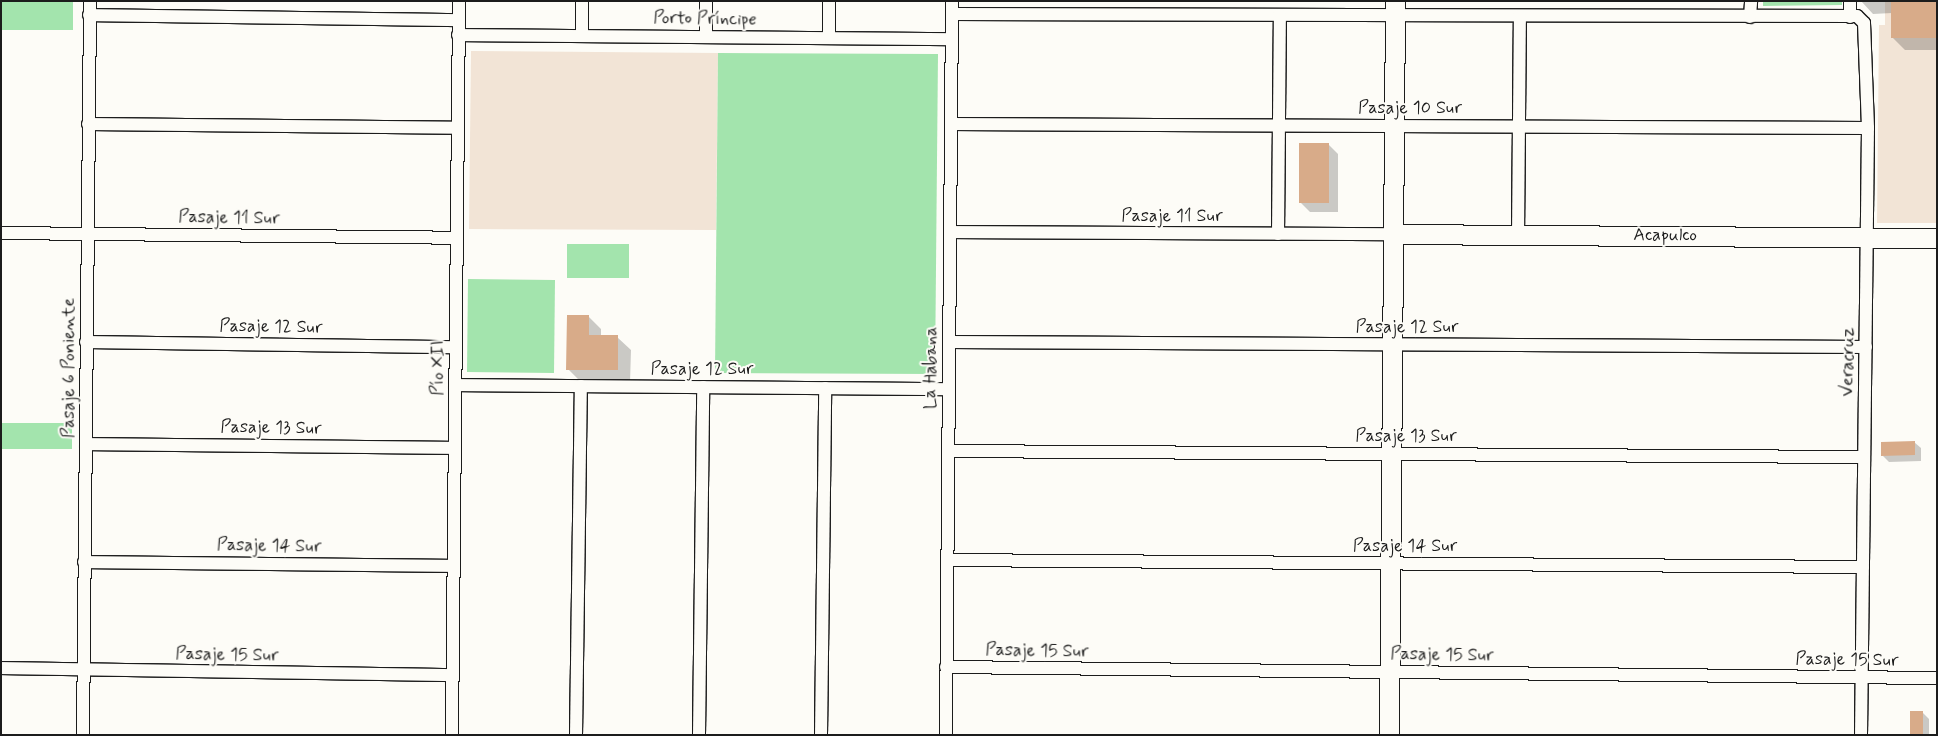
<!DOCTYPE html>
<html>
<head>
<meta charset="utf-8">
<style>
  body { margin:0 }
  #map { position:relative; width:1938px; height:736px; overflow:hidden; background:#fdfcf7; font-family:Mynerve,sans-serif }
  div>[style] { position:absolute }
  .built>* { inset:0; background:#f2e4d6 }
  .green>* { inset:0; background:#a3e4ad }
  .shadow>* { inset:0; background:#0003 }
  .building>* { inset:0; background:#d8ab89 }
  .roads { filter:drop-shadow(1px 0 #1c1c1c) drop-shadow(-1px 0 #1c1c1c) drop-shadow(0 1px #1c1c1c) drop-shadow(0 -1px #1c1c1c) }
  .street>* { height:12px; margin:-6px; padding:0 6px; transform-origin:6px; border-radius:6px; background:#fdfcf7 }
  .secondary>* { height:19px; margin:-9.5px; padding:0 9.5px; transform-origin:9.5px; border-radius:9.5px; background:#fdfcf7 }
  span { translate:-50% -50%; white-space:nowrap; text-align:center; line-height:1.15; -webkit-text-stroke:4px #fdfcf7; paint-order:stroke }
  .street-label { font-size:18px; color:#1c1c1c }
  .frame { position:absolute; inset:0; border:2px solid #1c1c1c; pointer-events:none }
</style>
</head>
<body>
<div id="map">
  <div class="built">
    <div style="clip-path:polygon(1885px 1px,1937px 1px,1937px 223px,1877px 223px,1879px 25px,1885px 25px)"></div>
    <div style="clip-path:polygon(471px 51px,718px 53px,716px 230px,469px 229px)"></div>
  </div>
  <div class="green">
    <div style="clip-path:polygon(1px 1px,73px 1px,73px 30px,1px 30px)"></div>
    <div style="clip-path:polygon(1763px 1px,1842px 1px,1842px 5px,1763px 6px)"></div>
    <div style="clip-path:polygon(718px 53px,938px 54px,935px 374px,715px 373px)"></div>
    <div style="clip-path:polygon(567px 244px,629px 244px,629px 278px,567px 278px)"></div>
    <div style="clip-path:polygon(468px 279px,555px 280px,554px 373px,467px 372px)"></div>
    <div style="clip-path:polygon(1px 423px,72px 423px,72px 449px,1px 449px)"></div>
  </div>
  <div class="shadow">
    <div style="clip-path:polygon(1861px 1px,1937px 1px,1937px 50px,1905px 50px,1892px 37px,1892px 13px,1873px 14px)"></div>
    <div style="clip-path:polygon(1328px 144px,1338px 154px,1338px 212px,1310px 212px,1300px 202px)"></div>
    <div style="clip-path:polygon(588px 316px,601px 329px,601px 337px,617px 337px,631px 350px,630px 383px,581px 382px,568px 369px)"></div>
    <div style="clip-path:polygon(1914px 442px,1921px 448px,1921px 461px,1889px 462px,1883px 456px)"></div>
    <div style="clip-path:polygon(1923px 713px,1929px 719px,1929px 735px,1911px 735px)"></div>
  </div>
  <div class="building">
    <div style="clip-path:polygon(1891px 1px,1937px 1px,1937px 38px,1891px 38px)"></div>
    <div style="clip-path:polygon(1299px 143px,1329px 143px,1329px 203px,1299px 203px)"></div>
    <div style="clip-path:polygon(567px 315px,589px 315px,589px 335px,618px 335px,618px 370px,566px 370px)"></div>
    <div style="clip-path:polygon(1915px 441px,1915px 455px,1881px 456px,1881px 442px)"></div>
    <div style="clip-path:polygon(1910px 711px,1923px 711px,1923px 735px,1910px 735px)"></div>
  </div>
  <div class="roads">
    <div class="street">
      <div style="left:1850px;top:1px;width:16px;rotate:90deg"></div>
      <div style="left:952px;top:14px;width:905px;rotate:0.13deg"></div>
      <div style="left:1857px;top:16px;width:10px;rotate:45deg"></div>
      <div style="left:1864px;top:23px;width:105px;rotate:87.8deg"></div>
      <div style="left:1868px;top:128px;width:607px;rotate:90.66deg"></div>
      <div style="left:89px;top:15px;width:370px;rotate:0.8deg"></div>
      <div style="left:1750px;top:17px;width:16px;rotate:-86deg"></div>
      <div style="left:458px;top:35px;width:494px;rotate:0.5deg"></div>
      <div style="left:582px;top:36px;width:35px;rotate:-90deg"></div>
      <div style="left:706px;top:37px;width:36px;rotate:-90deg"></div>
      <div style="left:829px;top:38px;width:37px;rotate:-90deg"></div>
      <div style="left:88px;top:124px;width:370px;rotate:0.6deg"></div>
      <div style="left:951px;top:124px;width:917px;rotate:0.25deg"></div>
      <div style="left:950px;top:232px;width:443px;rotate:0.3deg"></div>
      <div style="left:1px;top:233px;width:456px;rotate:0.6deg"></div>
      <div style="left:1278px;top:234px;width:219px;rotate:-89.5deg"></div>
      <div style="left:1518px;top:235px;width:219px;rotate:-89.5deg"></div>
      <div style="left:86px;top:342px;width:370px;rotate:0.8deg"></div>
      <div style="left:949px;top:342px;width:917px;rotate:0.31deg"></div>
      <div style="left:455px;top:385px;width:494px;rotate:0.5deg"></div>
      <div style="left:86px;top:444px;width:369px;rotate:0.6deg"></div>
      <div style="left:948px;top:451px;width:916px;rotate:0.38deg"></div>
      <div style="left:947px;top:560px;width:916px;rotate:0.44deg"></div>
      <div style="left:84px;top:562px;width:370px;rotate:0.6deg"></div>
      <div style="left:946px;top:667px;width:991px;rotate:0.64deg"></div>
      <div style="left:1px;top:668px;width:452px;rotate:0.9deg"></div>
      <div style="left:83px;top:735px;width:734px;rotate:-89.45deg"></div>
      <div style="left:452px;top:735px;width:734px;rotate:-89.45deg"></div>
      <div style="left:576px;top:735px;width:349px;rotate:-89.2deg"></div>
      <div style="left:699px;top:735px;width:348px;rotate:-89.3deg"></div>
      <div style="left:821px;top:735px;width:347px;rotate:-89.3deg"></div>
      <div style="left:946px;top:735px;width:734px;rotate:-89.53deg"></div>
    </div>
    <div class="secondary">
      <div style="left:1393px;top:234px;width:544px;rotate:0.42deg"></div>
      <div style="left:1389px;top:735px;width:734px;rotate:-89.53deg"></div>
    </div>
  </div>
  <div class="street-label">
    <span style="left:705px;top:19px;rotate:1deg">Porto Príncipe</span>
    <span style="left:1410px;top:108px">Pasaje 10 Sur</span>
    <span style="left:1172px;top:216px">Pasaje 11 Sur</span>
    <span style="left:229px;top:218px;rotate:1deg">Pasaje 11 Sur</span>
    <span style="left:1665px;top:235px">Acapulco</span>
    <span style="left:271px;top:327px;rotate:1deg">Pasaje 12 Sur</span>
    <span style="left:1407px;top:327px">Pasaje 12 Sur</span>
    <span style="left:1848px;top:362px;rotate:-89deg">Veracruz</span>
    <span style="left:69px;top:368px;rotate:-90deg">Pasaje 6 Poniente</span>
    <span style="left:438px;top:368px;rotate:-90deg">Pío XII</span>
    <span style="left:931px;top:368px;rotate:-89deg">La Habana</span>
    <span style="left:702px;top:369px">Pasaje 12 Sur</span>
    <span style="left:271px;top:428px;rotate:1deg">Pasaje 13 Sur</span>
    <span style="left:1406px;top:436px">Pasaje 13 Sur</span>
    <span style="left:269px;top:546px;rotate:1deg">Pasaje 14 Sur</span>
    <span style="left:1405px;top:546px">Pasaje 14 Sur</span>
    <span style="left:1037px;top:651px;rotate:1deg">Pasaje 15 Sur</span>
    <span style="left:227px;top:655px;rotate:1deg">Pasaje 15 Sur</span>
    <span style="left:1442px;top:655px;rotate:1deg">Pasaje 15 Sur</span>
    <span style="left:1847px;top:660px;rotate:1deg">Pasaje 15 Sur</span>
  </div>
  <div class="frame"></div>
</div>
</body>
</html>
